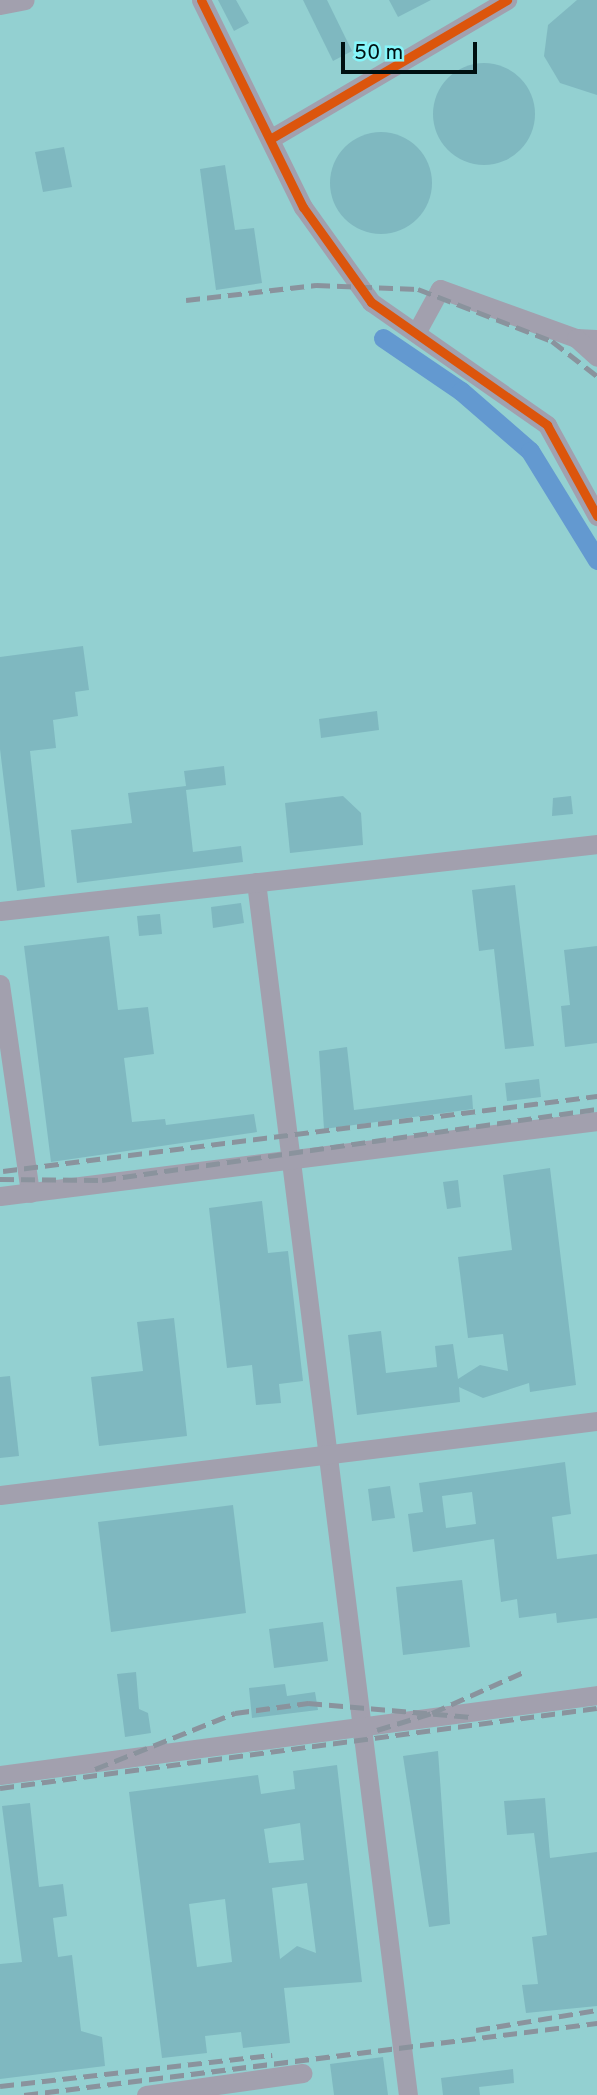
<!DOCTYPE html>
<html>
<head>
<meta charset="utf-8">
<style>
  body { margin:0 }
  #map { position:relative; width:597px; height:2095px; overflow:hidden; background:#93d0d1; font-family:Overpass,sans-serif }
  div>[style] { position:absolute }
  .canal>* { height:19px; margin:-9.5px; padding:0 9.5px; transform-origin:9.5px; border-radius:9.5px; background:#6399d0 }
  .building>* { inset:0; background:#7fb8c0 }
  .round { border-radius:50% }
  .minor>* { height:19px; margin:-9.5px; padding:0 9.5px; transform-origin:9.5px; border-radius:9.5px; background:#a2a0ae }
  .rail>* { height:5px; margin-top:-2.5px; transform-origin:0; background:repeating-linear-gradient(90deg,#8a939d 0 14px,transparent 0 21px) }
  .cycleway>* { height:9px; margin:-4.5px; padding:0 4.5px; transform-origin:4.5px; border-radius:4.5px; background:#dc550c }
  span { translate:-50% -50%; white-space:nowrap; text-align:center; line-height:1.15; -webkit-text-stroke:6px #86f6fa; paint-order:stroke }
  .scale { position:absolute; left:341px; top:42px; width:136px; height:32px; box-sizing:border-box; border:4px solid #001011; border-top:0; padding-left:9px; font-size:21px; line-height:24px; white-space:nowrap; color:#001011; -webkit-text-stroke:5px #86f6fa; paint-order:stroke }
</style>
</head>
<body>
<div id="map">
  <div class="canal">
    <div style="left:383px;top:338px;width:94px;rotate:34.2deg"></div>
    <div style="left:461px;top:391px;width:91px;rotate:41deg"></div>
    <div style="left:530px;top:451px;width:128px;rotate:58.4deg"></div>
  </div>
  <div class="building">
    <div style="clip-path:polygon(218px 0,236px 0,249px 23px,234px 31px)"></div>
    <div style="clip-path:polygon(303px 0,327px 0,352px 51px,333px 61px)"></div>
    <div style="clip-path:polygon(389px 0,431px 0,398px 17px)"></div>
    <div style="clip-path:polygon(577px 0,597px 0,597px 95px,560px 83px,544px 56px,548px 25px)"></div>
    <div class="round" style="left:433px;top:63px;width:102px;height:102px"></div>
    <div class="round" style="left:330px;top:132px;width:102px;height:102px"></div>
    <div style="clip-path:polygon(64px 147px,72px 187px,43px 192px,35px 152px)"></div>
    <div style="clip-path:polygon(225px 165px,235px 230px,254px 228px,262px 283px,216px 290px,200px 169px)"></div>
    <div style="clip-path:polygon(83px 646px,89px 690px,75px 692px,78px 716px,53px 720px,56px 748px,30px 751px,45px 887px,17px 891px,0 749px,0 657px)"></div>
    <div style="clip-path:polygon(377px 711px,379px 730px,321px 738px,319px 719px)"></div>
    <div style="clip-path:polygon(224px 766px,226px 785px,186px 790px,193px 852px,241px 846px,243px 862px,77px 883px,71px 830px,132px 823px,128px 793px,186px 786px,184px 771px)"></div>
    <div style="clip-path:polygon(343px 796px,361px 813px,363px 845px,290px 853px,285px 803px)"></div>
    <div style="clip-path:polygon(571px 796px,573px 814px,552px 816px,553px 798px)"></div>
    <div style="clip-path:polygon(515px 885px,534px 1046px,505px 1049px,494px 949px,479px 951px,472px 890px)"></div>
    <div style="clip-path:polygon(241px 903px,244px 923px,213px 928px,211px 907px)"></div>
    <div style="clip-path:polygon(160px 914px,162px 934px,139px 936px,137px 916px)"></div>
    <div style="clip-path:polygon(109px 936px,118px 1010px,148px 1007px,154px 1054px,124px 1058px,132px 1122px,165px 1119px,166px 1125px,254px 1114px,257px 1132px,51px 1162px,24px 946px)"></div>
    <div style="clip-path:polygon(597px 946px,597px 1043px,565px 1047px,561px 1006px,570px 1005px,564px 950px)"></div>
    <div style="clip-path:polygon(347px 1047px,354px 1110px,472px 1095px,473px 1109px,324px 1129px,319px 1051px)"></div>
    <div style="clip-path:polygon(539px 1079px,541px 1097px,507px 1101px,505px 1083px)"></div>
    <div style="clip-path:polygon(550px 1168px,576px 1385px,530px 1392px,529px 1383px,483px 1398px,459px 1387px,460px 1402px,357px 1415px,348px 1335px,381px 1331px,386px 1373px,437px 1367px,435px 1346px,453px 1344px,458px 1379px,480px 1365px,508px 1371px,503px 1334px,468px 1338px,458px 1257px,512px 1250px,503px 1175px)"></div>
    <div style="clip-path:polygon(458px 1180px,461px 1207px,447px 1209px,443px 1182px)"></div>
    <div style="clip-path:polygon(262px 1201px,268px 1253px,288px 1251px,303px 1381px,279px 1384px,281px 1403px,256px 1405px,252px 1365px,227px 1368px,209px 1208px)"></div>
    <div style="clip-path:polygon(174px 1318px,187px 1436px,99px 1446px,91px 1377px,143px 1371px,137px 1322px)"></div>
    <div style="clip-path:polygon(10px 1376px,19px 1456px,0 1458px,0 1377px)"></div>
    <div style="clip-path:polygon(evenodd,565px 1462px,571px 1514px,552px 1517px,557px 1559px,597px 1554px,597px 1618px,557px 1623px,556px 1613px,519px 1618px,517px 1599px,501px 1602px,494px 1539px,413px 1552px,408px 1514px,423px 1512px,419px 1483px,565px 1462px,472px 1492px,476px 1524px,446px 1528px,442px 1496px,472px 1492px)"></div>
    <div style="clip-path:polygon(390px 1486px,395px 1518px,372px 1521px,368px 1489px)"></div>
    <div style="clip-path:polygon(233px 1505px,246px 1613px,111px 1632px,98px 1522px)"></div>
    <div style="clip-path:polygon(462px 1580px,470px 1647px,403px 1655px,396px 1587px)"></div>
    <div style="clip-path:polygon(323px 1622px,328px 1661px,274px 1668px,269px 1629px)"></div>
    <div style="clip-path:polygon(136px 1672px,139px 1709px,148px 1713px,151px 1733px,125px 1737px,117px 1674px)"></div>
    <div style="clip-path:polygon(285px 1684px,287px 1696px,315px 1692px,318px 1710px,252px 1718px,249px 1688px)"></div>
    <div style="clip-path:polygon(438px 1751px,450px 1924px,429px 1927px,403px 1756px)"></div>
    <div style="clip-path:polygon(evenodd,337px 1765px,362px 1982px,284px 1988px,290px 2043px,243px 2048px,241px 2032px,205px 2036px,207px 2053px,162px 2058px,129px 1792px,258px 1775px,261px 1794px,295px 1789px,293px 1771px,337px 1765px,300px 1823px,304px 1860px,269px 1863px,264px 1829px,300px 1823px,337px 1765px,307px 1883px,316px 1953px,297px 1946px,280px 1959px,272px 1888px,307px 1883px,337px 1765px,225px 1899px,232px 1962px,197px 1967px,189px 1904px,225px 1899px)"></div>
    <div style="clip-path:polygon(545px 1798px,550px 1858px,597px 1852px,597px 2006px,526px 2013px,522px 1985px,538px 1984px,532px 1937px,547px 1935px,534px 1833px,507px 1835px,504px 1801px)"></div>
    <div style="clip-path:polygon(30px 1803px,39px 1887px,63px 1884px,67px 1916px,53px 1918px,58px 1957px,72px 1955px,81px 2031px,102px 2037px,105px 2066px,0 2079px,0 1964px,22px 1962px,2px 1806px)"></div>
    <div style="clip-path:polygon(383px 2057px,388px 2095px,334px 2095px,330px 2064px)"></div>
    <div style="clip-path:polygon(513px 2069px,514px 2083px,479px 2087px,480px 2095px,443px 2095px,441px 2078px)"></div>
  </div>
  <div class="minor">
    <div style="left:201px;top:0;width:231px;rotate:63.8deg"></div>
    <div style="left:303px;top:207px;width:117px;rotate:54.4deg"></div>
    <div style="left:371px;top:302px;width:215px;rotate:34.9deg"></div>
    <div style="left:547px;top:425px;width:104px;rotate:61.2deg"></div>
    <div style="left:0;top:5px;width:25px;rotate:-11deg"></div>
    <div style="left:270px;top:139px;width:275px;rotate:-30.4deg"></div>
    <div style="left:416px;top:333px;width:50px;rotate:-61.4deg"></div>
    <div style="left:440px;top:289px;width:145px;rotate:19.8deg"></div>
    <div style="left:576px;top:338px;width:21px;rotate:3deg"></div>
    <div style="left:576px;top:338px;width:28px;rotate:42deg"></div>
    <div style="left:256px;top:882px;width:1222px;rotate:82.86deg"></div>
    <div style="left:0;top:911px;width:601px;rotate:-6.4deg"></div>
    <div style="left:0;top:984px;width:211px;rotate:81.8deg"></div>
    <div style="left:0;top:1196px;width:602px;rotate:-7.16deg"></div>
    <div style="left:0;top:1495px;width:602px;rotate:-7.07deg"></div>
    <div style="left:0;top:1775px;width:602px;rotate:-7.63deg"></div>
    <div style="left:146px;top:2095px;width:158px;rotate:-8deg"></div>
  </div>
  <div class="rail">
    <div style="left:186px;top:300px;width:131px;rotate:-6.6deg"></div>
    <div style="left:316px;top:285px;width:102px;rotate:2.2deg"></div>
    <div style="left:418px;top:289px;width:144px;rotate:21.2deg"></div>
    <div style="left:552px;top:341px;width:57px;rotate:37.9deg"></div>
    <div style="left:3px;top:1171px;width:599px;rotate:-7.2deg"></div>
    <div style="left:0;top:1179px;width:102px;rotate:0.6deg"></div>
    <div style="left:102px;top:1180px;width:500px;rotate:-8.16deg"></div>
    <div style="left:377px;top:1730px;width:58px;rotate:-17.2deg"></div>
    <div style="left:432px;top:1713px;width:103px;rotate:-24.1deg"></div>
    <div style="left:95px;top:1769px;width:151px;rotate:-21.8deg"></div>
    <div style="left:235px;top:1713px;width:74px;rotate:-7.8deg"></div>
    <div style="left:308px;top:1703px;width:164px;rotate:4.9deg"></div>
    <div style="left:0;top:1788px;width:602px;rotate:-7.63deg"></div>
    <div style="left:476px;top:2030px;width:123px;rotate:-9.4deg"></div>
    <div style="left:0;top:2086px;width:274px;rotate:-6.5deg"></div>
    <div style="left:24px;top:2095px;width:578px;rotate:-7.16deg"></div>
  </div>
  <div class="cycleway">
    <div style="left:201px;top:0;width:231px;rotate:63.8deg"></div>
    <div style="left:303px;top:207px;width:117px;rotate:54.4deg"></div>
    <div style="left:371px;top:302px;width:215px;rotate:34.9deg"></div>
    <div style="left:547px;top:425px;width:104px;rotate:61.2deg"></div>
    <div style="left:270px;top:139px;width:275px;rotate:-30.4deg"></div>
  </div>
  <div class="scale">50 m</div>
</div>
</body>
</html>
